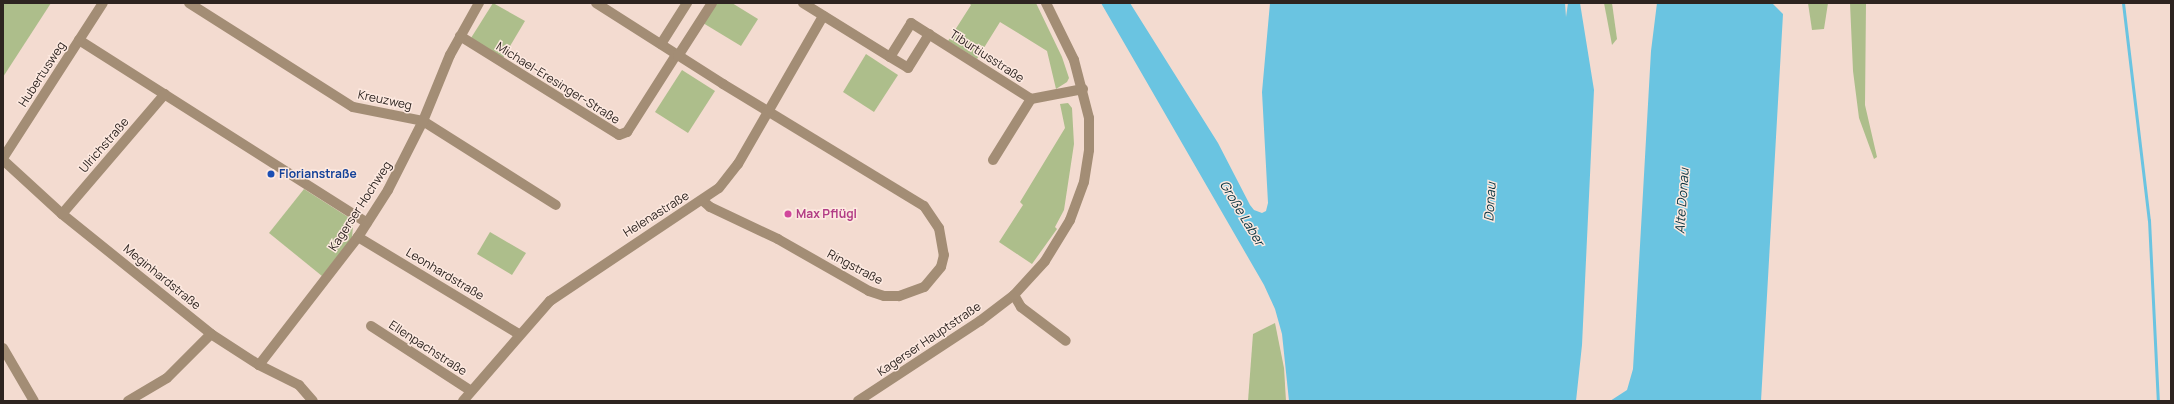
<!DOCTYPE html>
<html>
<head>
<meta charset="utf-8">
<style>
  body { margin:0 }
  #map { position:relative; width:2174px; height:404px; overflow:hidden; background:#f3dbd0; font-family:Manrope,sans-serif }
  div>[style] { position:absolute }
  .green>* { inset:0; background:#adbe8b }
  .water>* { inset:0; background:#6ac4e1 }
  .stream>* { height:3px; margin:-1.5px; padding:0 1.5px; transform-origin:1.5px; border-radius:1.5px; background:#6ac4e1 }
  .minor>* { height:10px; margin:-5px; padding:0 5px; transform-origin:5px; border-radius:5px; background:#a38d75 }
  .dots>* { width:11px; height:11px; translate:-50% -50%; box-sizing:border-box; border:2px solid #fde9e0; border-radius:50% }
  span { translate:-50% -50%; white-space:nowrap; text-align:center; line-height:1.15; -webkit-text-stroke:3px #fde9e0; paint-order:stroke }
  .street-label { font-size:12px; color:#2d2420 }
  .transit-label { font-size:12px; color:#164399; font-weight:700 }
  .left { translate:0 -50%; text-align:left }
  .hotel-label { font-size:12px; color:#b23c85; font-weight:700 }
  .water-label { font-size:13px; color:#05313d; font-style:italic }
  .frame { position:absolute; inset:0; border:4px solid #2d2420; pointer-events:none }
</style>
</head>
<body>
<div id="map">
  <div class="green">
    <div style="clip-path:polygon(3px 3px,51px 3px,3px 77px)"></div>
    <div style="clip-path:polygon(493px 3px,525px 21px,503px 58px,471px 38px)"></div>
    <div style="clip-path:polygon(715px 3px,732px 3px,758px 19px,741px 46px,703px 23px)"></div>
    <div style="clip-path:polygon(969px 3px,1036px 3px,1062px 57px,1069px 78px,1067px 82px,1056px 89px,1047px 51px,1000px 22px,977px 59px,948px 41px,971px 5px)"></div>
    <div style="clip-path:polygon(1604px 3px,1612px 3px,1617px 39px,1612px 45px)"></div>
    <div style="clip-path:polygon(1808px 3px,1828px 3px,1824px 29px,1812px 30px)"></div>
    <div style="clip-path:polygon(1850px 3px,1866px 3px,1865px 105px,1877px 157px,1874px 159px,1859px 118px,1853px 71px)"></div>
    <div style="clip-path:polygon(866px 54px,898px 75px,874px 112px,843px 92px)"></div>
    <div style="clip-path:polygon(682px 70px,715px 91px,688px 133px,655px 112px)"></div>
    <div style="clip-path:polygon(1068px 103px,1072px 108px,1074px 144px,1064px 210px,1055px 227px,1057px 229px,1032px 264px,999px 242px,1023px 205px,1020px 202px,1065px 128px,1060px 104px)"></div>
    <div style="clip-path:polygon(304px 189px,348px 217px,353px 226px,352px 238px,322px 276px,269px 233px)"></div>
    <div style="clip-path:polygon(490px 232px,526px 253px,512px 275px,477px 254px)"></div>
    <div style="clip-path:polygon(1275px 323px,1284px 368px,1286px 401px,1248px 401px,1253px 334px)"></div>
  </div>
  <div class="water">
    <div style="clip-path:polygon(1101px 3px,1130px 3px,1218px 143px,1250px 205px,1254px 210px,1262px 213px,1266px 211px,1268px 203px,1262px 92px,1270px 3px,1565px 3px,1566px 17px,1568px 3px,1580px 3px,1594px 90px,1582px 345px,1576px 401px,1289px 401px,1282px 334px,1275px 309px,1264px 285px)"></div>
    <div style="clip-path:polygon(1657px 3px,1772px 3px,1783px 14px,1761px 401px,1610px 401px,1627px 390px,1633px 369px,1651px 51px)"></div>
  </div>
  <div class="stream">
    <div style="left:2123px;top:3px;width:219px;rotate:83.2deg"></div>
    <div style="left:2149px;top:220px;width:181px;rotate:87.2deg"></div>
  </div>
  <div class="minor">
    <div style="left:189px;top:3px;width:194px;rotate:32.4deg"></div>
    <div style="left:353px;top:107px;width:71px;rotate:11.3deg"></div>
    <div style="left:423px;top:121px;width:157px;rotate:32.3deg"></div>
    <div style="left:596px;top:3px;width:151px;rotate:32.5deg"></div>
    <div style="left:723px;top:84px;width:235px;rotate:31.3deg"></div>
    <div style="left:924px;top:206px;width:27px;rotate:56deg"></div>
    <div style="left:939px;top:228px;width:27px;rotate:80deg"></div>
    <div style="left:944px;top:255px;width:12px;rotate:104deg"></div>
    <div style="left:941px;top:267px;width:26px;rotate:130deg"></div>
    <div style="left:924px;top:287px;width:27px;rotate:160deg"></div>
    <div style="left:899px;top:296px;width:15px;rotate:180deg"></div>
    <div style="left:884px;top:296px;width:16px;rotate:-162deg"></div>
    <div style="left:869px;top:291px;width:105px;rotate:-150.3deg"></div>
    <div style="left:778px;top:239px;width:75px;rotate:-154.8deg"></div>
    <div style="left:710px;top:207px;width:9px;rotate:-139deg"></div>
    <div style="left:803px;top:3px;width:102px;rotate:31.8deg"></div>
    <div style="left:890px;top:57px;width:40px;rotate:-58deg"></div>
    <div style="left:911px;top:23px;width:142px;rotate:32.3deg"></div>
    <div style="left:1031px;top:99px;width:53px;rotate:-10.9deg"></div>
    <div style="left:460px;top:36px;width:187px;rotate:31.9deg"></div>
    <div style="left:619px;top:135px;width:9px;rotate:-21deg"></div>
    <div style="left:627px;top:132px;width:91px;rotate:-57.5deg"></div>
    <div style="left:79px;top:40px;width:341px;rotate:32.4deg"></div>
    <div style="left:661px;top:44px;width:49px;rotate:-57.6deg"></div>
    <div style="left:678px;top:56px;width:63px;rotate:-57.3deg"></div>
    <div style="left:890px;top:57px;width:21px;rotate:31deg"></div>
    <div style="left:908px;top:68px;width:40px;rotate:-58deg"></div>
    <div style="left:3px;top:158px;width:184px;rotate:-57.2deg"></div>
    <div style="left:3px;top:160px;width:80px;rotate:42.5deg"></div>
    <div style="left:62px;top:214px;width:191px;rotate:38.8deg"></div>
    <div style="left:211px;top:334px;width:57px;rotate:32.9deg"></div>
    <div style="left:259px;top:365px;width:45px;rotate:26.6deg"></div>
    <div style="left:299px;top:385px;width:21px;rotate:49deg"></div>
    <div style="left:993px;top:160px;width:72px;rotate:-58.1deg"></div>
    <div style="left:62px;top:214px;width:158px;rotate:-49.4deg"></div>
    <div style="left:358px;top:237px;width:188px;rotate:31.1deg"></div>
    <div style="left:1014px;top:295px;width:14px;rotate:60deg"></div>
    <div style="left:1021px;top:307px;width:56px;rotate:37.1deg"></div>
    <div style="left:371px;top:326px;width:119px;rotate:33deg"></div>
    <div style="left:3px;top:348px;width:61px;rotate:59.7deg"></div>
    <div style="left:259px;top:365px;width:162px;rotate:-52.3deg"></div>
    <div style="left:358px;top:237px;width:56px;rotate:-57.4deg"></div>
    <div style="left:388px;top:190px;width:77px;rotate:-63.1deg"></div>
    <div style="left:423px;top:121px;width:71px;rotate:-67.8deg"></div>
    <div style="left:450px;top:55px;width:60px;rotate:-60.9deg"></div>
    <div style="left:128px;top:401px;width:45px;rotate:-30.5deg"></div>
    <div style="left:167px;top:378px;width:62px;rotate:-45deg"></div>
    <div style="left:463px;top:401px;width:133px;rotate:-49deg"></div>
    <div style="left:550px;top:301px;width:203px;rotate:-33.8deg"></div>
    <div style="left:719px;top:188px;width:31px;rotate:-52deg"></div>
    <div style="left:738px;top:164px;width:171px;rotate:-60.1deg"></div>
    <div style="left:858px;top:401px;width:146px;rotate:-33.3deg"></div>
    <div style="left:980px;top:321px;width:43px;rotate:-37.4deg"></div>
    <div style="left:1014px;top:295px;width:46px;rotate:-47.6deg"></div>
    <div style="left:1045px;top:261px;width:48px;rotate:-58.6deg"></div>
    <div style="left:1070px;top:220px;width:40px;rotate:-69.8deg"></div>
    <div style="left:1084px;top:182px;width:32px;rotate:-81deg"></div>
    <div style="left:1089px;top:150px;width:32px;rotate:-90deg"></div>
    <div style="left:1089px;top:118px;width:60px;rotate:-104.5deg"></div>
    <div style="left:1074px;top:60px;width:64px;rotate:-116.2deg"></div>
  </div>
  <div class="dots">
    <div style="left:271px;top:174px;background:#1a4fb4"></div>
    <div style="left:788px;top:214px;background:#d1479c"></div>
  </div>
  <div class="street-label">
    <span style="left:987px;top:56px;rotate:33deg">Tiburtiusstraße</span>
    <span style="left:42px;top:74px;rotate:-57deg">Hubertusweg</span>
    <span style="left:558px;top:83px;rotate:32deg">Michael-Eresinger-Straße</span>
    <span style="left:385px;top:100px;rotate:12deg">Kreuzweg</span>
    <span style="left:104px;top:145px;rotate:-49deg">Ulrichstraße</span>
    <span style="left:360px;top:206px;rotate:-57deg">Kagerser Hochweg</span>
    <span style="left:656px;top:214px;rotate:-32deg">Helenastraße</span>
    <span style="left:855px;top:267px;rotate:28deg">Ringstraße</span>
    <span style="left:445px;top:274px;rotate:31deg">Leonhardstraße</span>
    <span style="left:162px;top:277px;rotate:39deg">Meginhardstraße</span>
    <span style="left:929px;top:339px;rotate:-34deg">Kagerser Hauptstraße</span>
    <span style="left:428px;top:348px;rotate:33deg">Ellenpachstraße</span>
  </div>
  <div class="transit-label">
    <span class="left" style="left:279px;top:174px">Florianstraße</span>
  </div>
  <div class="hotel-label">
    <span class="left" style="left:796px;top:214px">Max Pflügl</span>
  </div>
  <div class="water-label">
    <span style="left:1682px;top:201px;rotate:-86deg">Alte Donau</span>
    <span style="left:1490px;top:202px;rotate:-86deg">Donau</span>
    <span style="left:1242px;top:213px;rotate:59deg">Große Laber</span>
  </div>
  <div class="frame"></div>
</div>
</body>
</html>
